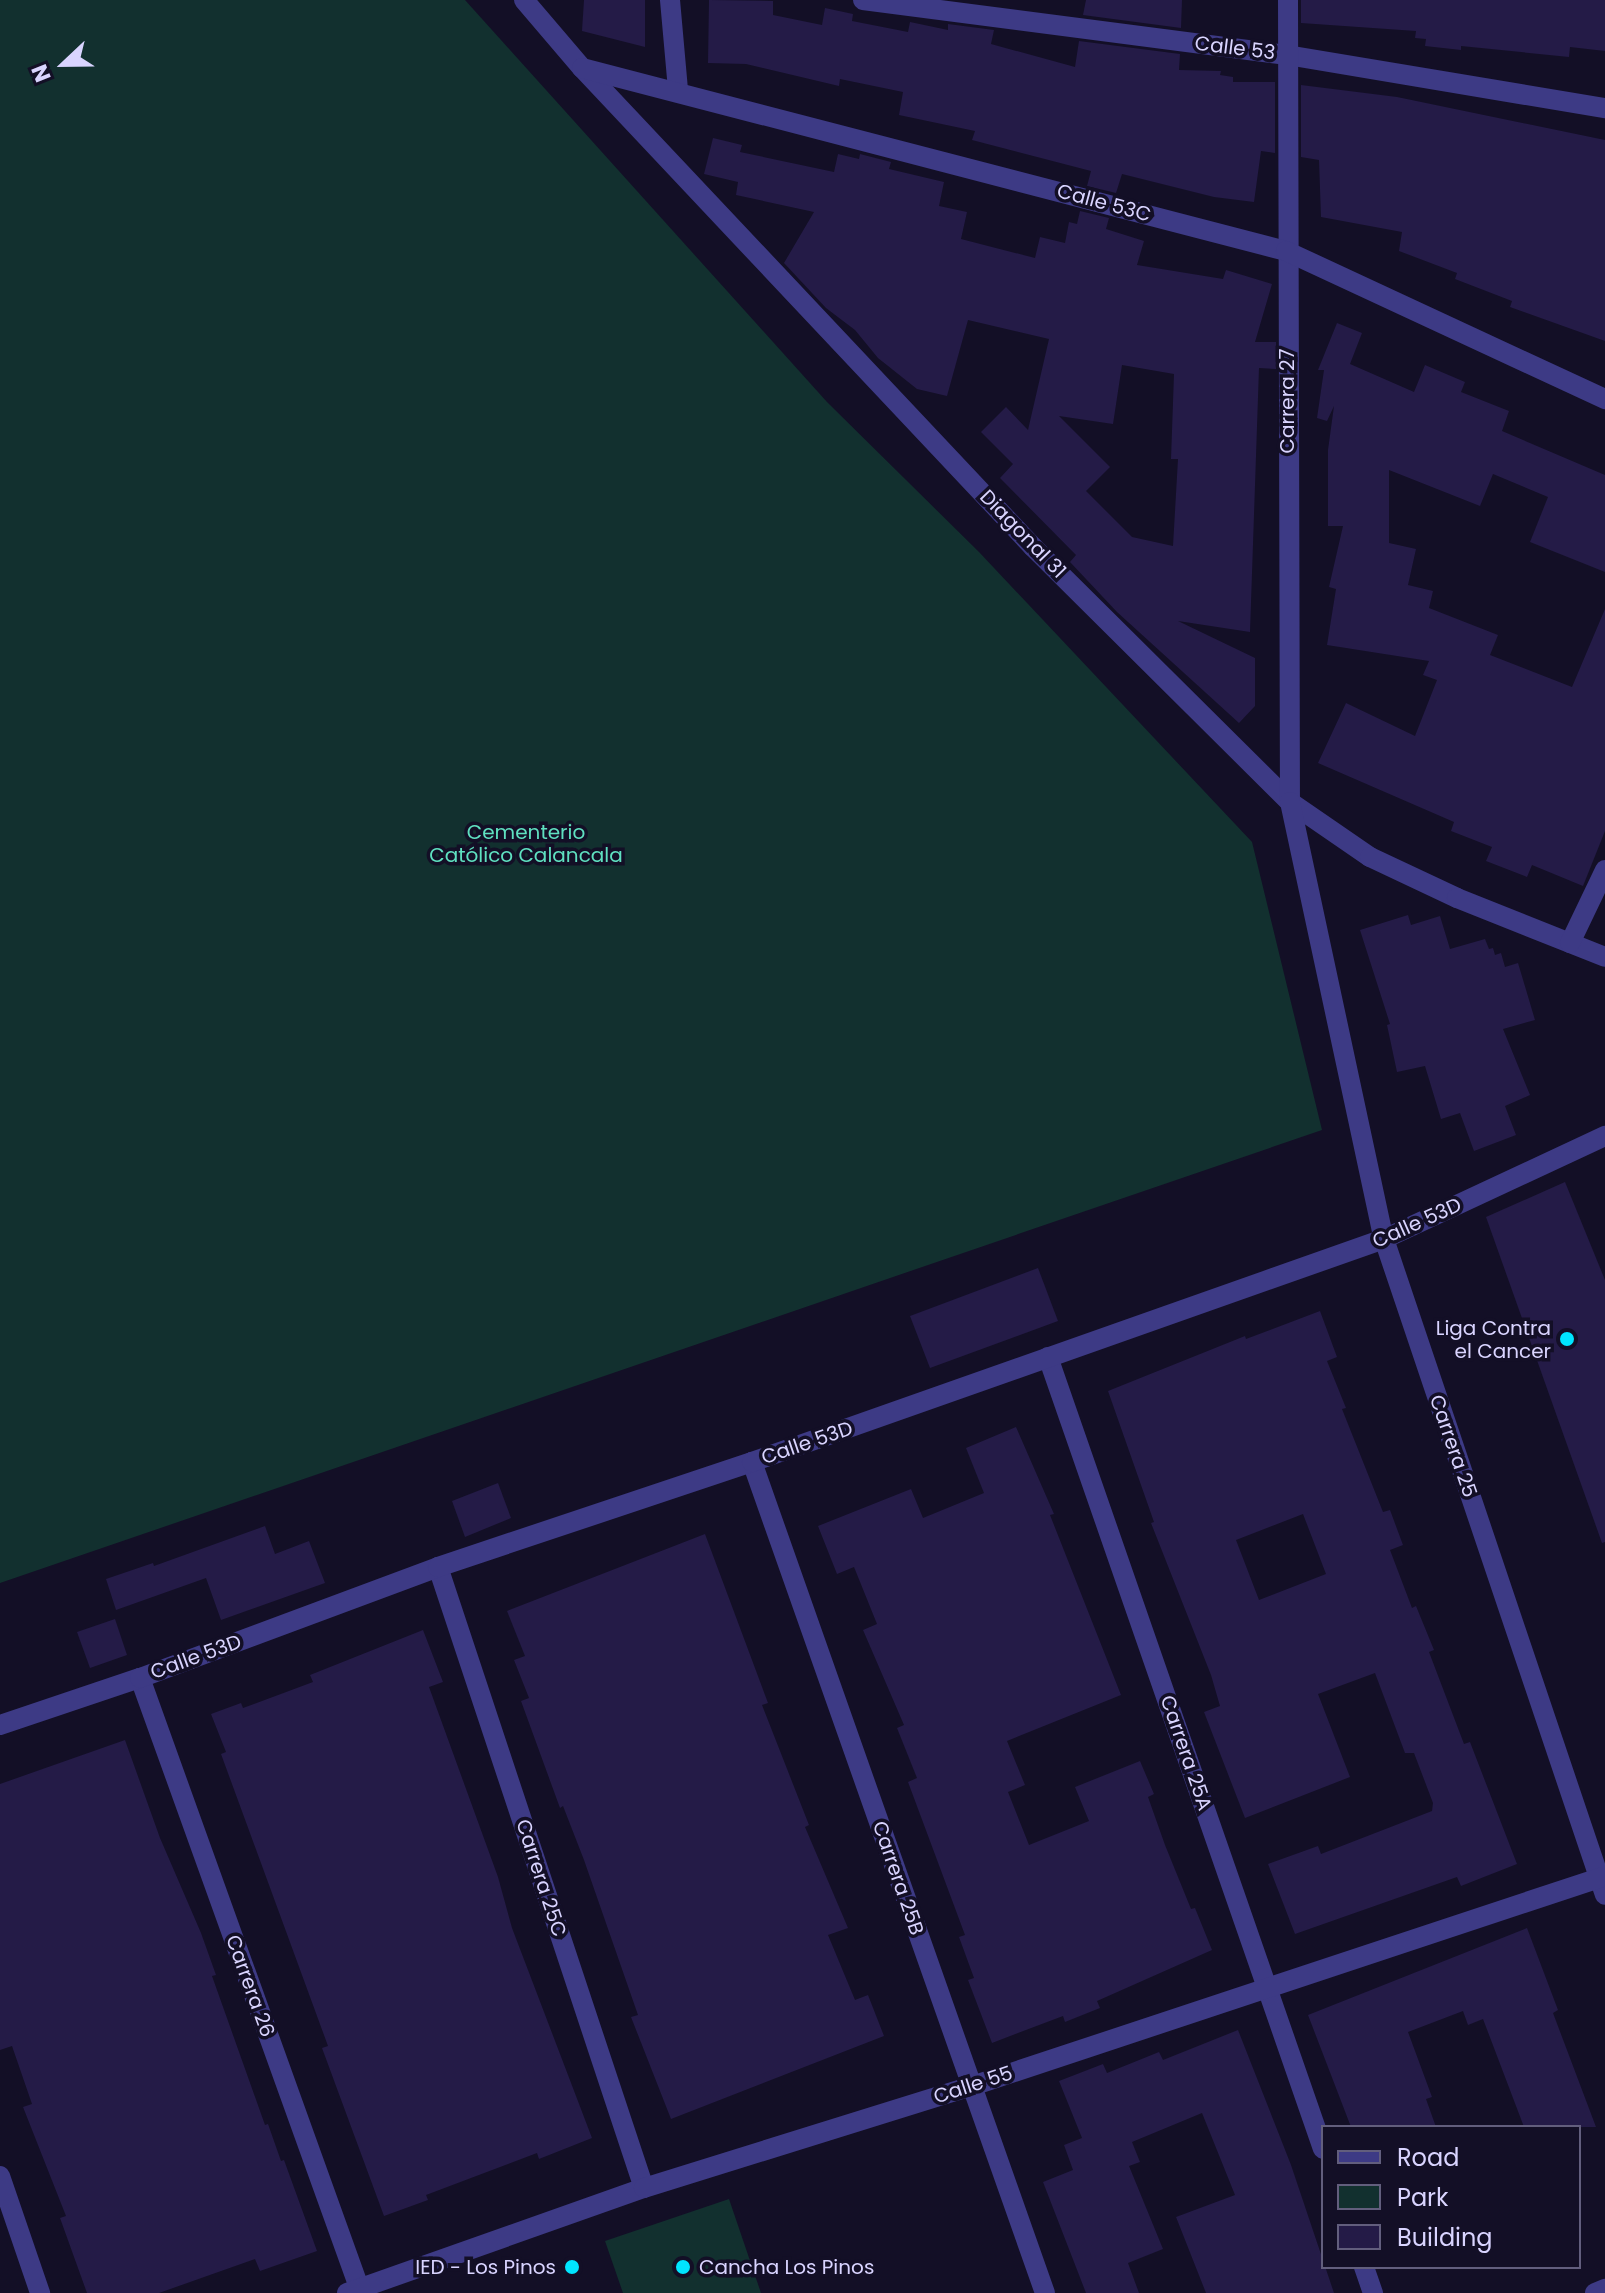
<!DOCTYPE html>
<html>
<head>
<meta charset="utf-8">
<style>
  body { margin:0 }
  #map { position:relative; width:1605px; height:2293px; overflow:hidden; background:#130f26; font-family:Poppins,sans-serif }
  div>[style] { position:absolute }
  .green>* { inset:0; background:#12302f }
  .building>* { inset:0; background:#241b47 }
  .minor>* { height:20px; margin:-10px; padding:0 10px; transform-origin:10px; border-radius:10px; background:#3d3a85 }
  .dots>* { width:22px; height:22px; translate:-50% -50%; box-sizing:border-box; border:4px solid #130f26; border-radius:50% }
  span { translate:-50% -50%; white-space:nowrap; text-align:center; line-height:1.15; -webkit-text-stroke:7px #130f26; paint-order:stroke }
  .street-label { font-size:20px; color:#d9d4ff }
  .park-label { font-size:20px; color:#5fe0c0 }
  .poi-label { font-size:20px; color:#d9d4ff }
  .right { translate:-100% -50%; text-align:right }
  .left { translate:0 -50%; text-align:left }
  .legend { position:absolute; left:1321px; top:2125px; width:260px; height:144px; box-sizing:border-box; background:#130f26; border:2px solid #625e7d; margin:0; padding:10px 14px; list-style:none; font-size:24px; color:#d9d4ff }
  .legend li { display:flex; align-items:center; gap:16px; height:40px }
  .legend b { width:40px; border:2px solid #625e7d }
  .north { position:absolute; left:24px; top:24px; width:80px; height:80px; -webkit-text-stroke:6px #130f26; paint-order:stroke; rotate:248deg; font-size:22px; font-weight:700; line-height:32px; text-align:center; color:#d9d4ff }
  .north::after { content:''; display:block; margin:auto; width:28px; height:36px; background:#d9d4ff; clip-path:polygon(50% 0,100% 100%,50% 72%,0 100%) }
</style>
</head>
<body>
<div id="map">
  <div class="green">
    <div style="clip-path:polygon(0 0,465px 0,827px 402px,979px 552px,1252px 842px,1322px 1130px,0 1583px)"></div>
    <div style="clip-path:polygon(729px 2199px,761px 2293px,623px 2293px,605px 2241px)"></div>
  </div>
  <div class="building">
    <div style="clip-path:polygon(584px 0,645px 0,645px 47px,582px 31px)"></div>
    <div style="clip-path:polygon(709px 0,773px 1px,773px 15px,822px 25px,825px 8px,853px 14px,852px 21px,908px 32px,910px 22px,948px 30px,948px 24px,994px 30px,991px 44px,1075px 67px,1079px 41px,1180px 54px,1179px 70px,1221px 71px,1220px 75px,1233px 77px,1233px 82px,1275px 82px,1275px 153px,1261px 151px,1254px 202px,1214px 197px,1122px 174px,1116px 193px,1087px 186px,1091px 171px,972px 140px,975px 131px,899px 115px,903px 92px,840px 79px,839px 86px,746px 64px,708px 63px)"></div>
    <div style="clip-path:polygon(1086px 0,1182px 0,1181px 28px,1083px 15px)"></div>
    <div style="clip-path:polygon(1301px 0,1605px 0,1605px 51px,1570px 47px,1569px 57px,1461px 46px,1461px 50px,1425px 46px,1426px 39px,1415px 38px,1416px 31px,1301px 23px)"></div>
    <div style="clip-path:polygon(1301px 85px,1397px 97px,1605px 140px,1605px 341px,1510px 307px,1512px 301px,1455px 279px,1457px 273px,1399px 251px,1402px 232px,1321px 217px,1319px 160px,1301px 157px)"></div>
    <div style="clip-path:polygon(evenodd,713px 138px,742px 145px,740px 152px,834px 172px,838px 154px,859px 159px,860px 154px,891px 162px,889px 169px,944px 182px,939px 206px,967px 212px,961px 239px,1035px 258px,1040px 237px,1065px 243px,1069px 222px,1077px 224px,1080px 211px,1109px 218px,1106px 229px,1144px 241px,1137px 265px,1223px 279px,1226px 270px,1272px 284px,1255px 342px,1276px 342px,1276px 369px,1259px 368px,1250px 632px,1178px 621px,1255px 658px,1255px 706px,1239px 723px,1117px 612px,1070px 562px,1076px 555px,1000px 478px,1013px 464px,981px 432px,1006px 407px,1028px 430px,1049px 339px,968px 320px,947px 396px,917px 389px,878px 358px,855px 330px,826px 308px,784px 263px,814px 212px,736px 195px,738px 182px,704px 174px,713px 138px,1122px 365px,1174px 374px,1171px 459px,1178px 459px,1173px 546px,1132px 537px,1086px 491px,1110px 467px,1059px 416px,1113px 424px,1122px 365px)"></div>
    <div style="clip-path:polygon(1337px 323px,1362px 333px,1350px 364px,1414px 392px,1425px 365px,1465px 382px,1461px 392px,1509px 411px,1502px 431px,1605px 475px,1605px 572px,1530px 542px,1548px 497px,1493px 474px,1480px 506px,1389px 470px,1389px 543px,1416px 549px,1408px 585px,1433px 591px,1429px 608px,1498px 635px,1490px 655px,1572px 687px,1605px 609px,1605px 831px,1583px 886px,1532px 865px,1527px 877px,1486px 861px,1492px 847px,1451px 831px,1454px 822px,1318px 763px,1346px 703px,1415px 736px,1437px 680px,1423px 675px,1429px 661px,1327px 645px,1336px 589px,1329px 587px,1343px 526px,1328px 526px,1328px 450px,1334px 406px,1327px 421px,1317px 418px,1324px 370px,1318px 370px)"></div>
    <div style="clip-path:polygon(1408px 915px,1411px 925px,1440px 916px,1450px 949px,1485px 939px,1489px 949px,1493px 948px,1495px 955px,1501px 953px,1505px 967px,1518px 963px,1535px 1020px,1503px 1029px,1530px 1095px,1505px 1106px,1516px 1135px,1474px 1151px,1460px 1113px,1441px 1119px,1425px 1066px,1397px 1072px,1387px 1025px,1390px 1024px,1360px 930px)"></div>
    <div style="clip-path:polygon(1565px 1182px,1605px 1280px,1605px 1542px,1602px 1543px,1486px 1217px)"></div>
    <div style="clip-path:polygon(1038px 1268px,1058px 1321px,930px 1368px,910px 1316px)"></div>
    <div style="clip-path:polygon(evenodd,1320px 1311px,1337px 1357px,1327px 1361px,1346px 1408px,1342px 1409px,1383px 1512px,1390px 1510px,1403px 1545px,1390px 1550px,1412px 1608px,1416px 1606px,1434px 1650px,1429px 1652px,1464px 1744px,1470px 1742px,1517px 1864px,1461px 1886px,1457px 1877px,1295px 1934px,1268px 1864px,1318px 1846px,1321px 1854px,1432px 1811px,1433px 1803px,1414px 1753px,1405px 1753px,1375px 1673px,1318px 1694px,1350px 1777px,1245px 1818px,1204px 1712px,1220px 1706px,1211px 1675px,1151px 1523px,1154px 1522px,1108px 1391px,1245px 1336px,1246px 1339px,1320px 1311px,1303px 1514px,1326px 1574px,1259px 1600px,1236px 1540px,1303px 1514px)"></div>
    <div style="clip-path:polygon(1016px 1427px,1054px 1514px,1050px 1515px,1121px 1695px,1007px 1741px,1025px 1785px,1008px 1792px,1029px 1845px,1089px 1821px,1075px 1787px,1140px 1761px,1154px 1794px,1148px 1797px,1165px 1845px,1191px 1909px,1195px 1908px,1212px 1950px,1097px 2001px,1100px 2008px,1065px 2022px,1063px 2016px,992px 2043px,968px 1980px,974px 1978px,959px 1937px,965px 1935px,908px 1782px,917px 1778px,897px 1728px,904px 1725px,863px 1630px,877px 1624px,854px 1567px,837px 1574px,818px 1526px,911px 1489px,923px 1518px,984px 1493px,966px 1448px)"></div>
    <div style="clip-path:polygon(498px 1483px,511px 1518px,465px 1537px,452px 1501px)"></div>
    <div style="clip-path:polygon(265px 1526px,275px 1554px,309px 1541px,325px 1583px,221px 1620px,206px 1578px,116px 1610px,106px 1579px,153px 1563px,154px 1566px)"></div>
    <div style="clip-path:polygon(705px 1534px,768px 1703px,762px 1705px,809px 1825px,805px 1827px,848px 1928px,828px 1935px,855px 2000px,868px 1995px,884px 2036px,671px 2119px,631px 2017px,638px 2015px,584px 1860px,563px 1806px,560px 1808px,521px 1701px,529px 1698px,514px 1660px,525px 1656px,507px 1611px)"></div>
    <div style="clip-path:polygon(115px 1619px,127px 1655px,90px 1668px,77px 1632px)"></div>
    <div style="clip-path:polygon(423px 1630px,443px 1682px,429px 1687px,498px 1877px,512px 1928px,592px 2138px,539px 2159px,537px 2153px,426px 2195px,428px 2200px,384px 2216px,322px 2048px,328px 2046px,221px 1754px,226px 1752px,211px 1714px,241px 1703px,243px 1708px,313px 1682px,310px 1675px)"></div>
    <div style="clip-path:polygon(125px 1740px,160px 1838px,201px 1933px,216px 1975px,212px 1976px,265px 2125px,268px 2124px,281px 2161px,284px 2160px,317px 2251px,260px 2271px,255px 2259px,159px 2293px,87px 2293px,60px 2218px,66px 2216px,23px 2107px,32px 2104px,12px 2046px,0 2050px,0 1784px)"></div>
    <div style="clip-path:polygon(1527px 1928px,1558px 2010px,1553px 2013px,1596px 2127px,1524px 2127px,1483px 2019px,1468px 2025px,1463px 2011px,1408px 2032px,1432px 2097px,1426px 2099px,1436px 2127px,1351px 2127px,1308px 2015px)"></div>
    <div style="clip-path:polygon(1238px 2030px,1291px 2165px,1334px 2293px,1206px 2293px,1176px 2217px,1235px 2195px,1202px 2113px,1132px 2142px,1140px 2162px,1129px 2166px,1163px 2249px,1128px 2263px,1139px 2293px,1086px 2293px,1043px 2182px,1073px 2170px,1064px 2145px,1082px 2138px,1059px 2081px,1103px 2064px,1107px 2073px,1159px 2052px,1163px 2060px)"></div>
  </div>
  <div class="minor">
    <div style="left:524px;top:0;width:89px;rotate:49.5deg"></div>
    <div style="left:582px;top:68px;width:658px;rotate:46.72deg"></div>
    <div style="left:1033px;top:547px;width:362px;rotate:44.8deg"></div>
    <div style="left:1290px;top:802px;width:97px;rotate:34.5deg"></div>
    <div style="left:1370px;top:857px;width:96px;rotate:25.2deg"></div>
    <div style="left:1457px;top:898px;width:159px;rotate:21.7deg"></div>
    <div style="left:670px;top:0;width:90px;rotate:84.9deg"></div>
    <div style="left:863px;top:0;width:428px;rotate:7.4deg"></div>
    <div style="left:1287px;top:55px;width:322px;rotate:9.5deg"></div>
    <div style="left:1288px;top:0;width:802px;rotate:89.86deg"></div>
    <div style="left:1290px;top:802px;width:447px;rotate:77.9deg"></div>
    <div style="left:1384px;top:1239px;width:692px;rotate:71.38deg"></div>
    <div style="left:582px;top:68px;width:727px;rotate:14.57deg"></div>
    <div style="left:1286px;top:251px;width:352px;rotate:24.9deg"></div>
    <div style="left:1570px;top:943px;width:81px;rotate:-64.4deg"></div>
    <div style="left:1048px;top:1357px;width:838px;rotate:70.85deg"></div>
    <div style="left:752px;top:1462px;width:881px;rotate:70.58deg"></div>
    <div style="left:438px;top:1567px;width:654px;rotate:71.65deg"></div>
    <div style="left:140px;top:1678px;width:654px;rotate:70.23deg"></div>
    <div style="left:0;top:1725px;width:148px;rotate:-18.6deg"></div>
    <div style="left:140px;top:1678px;width:318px;rotate:-20.4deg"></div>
    <div style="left:438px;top:1567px;width:331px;rotate:-18.5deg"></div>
    <div style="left:752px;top:1462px;width:670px;rotate:-19.44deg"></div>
    <div style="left:1384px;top:1239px;width:244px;rotate:-25deg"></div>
    <div style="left:0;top:2176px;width:124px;rotate:71.1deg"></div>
    <div style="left:1364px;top:2267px;width:28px;rotate:71deg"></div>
    <div style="left:347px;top:2293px;width:315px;rotate:-19.5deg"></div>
    <div style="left:644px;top:2188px;width:343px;rotate:-17.3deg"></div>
    <div style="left:972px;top:2086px;width:661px;rotate:-18.35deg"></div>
    <div style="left:1595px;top:2293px;width:11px;rotate:-22deg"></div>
  </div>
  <div class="dots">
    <div style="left:1567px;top:1339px;background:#00e5ff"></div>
    <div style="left:572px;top:2267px;background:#00e5ff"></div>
    <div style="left:683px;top:2267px;background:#00e5ff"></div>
  </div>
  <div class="street-label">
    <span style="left:1235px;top:48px;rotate:7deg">Calle 53</span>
    <span style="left:1104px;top:203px;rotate:15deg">Calle 53C</span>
    <span style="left:1287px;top:401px;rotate:-90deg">Carrera 27</span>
    <span style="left:1023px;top:534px;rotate:46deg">Diagonal 31</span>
    <span style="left:1417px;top:1223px;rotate:-24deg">Calle 53D</span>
    <span style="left:807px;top:1443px;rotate:-19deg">Calle 53D</span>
    <span style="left:1453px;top:1446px;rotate:71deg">Carrera 25</span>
    <span style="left:196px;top:1657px;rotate:-20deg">Calle 53D</span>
    <span style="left:1186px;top:1753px;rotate:71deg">Carrera 25A</span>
    <span style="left:541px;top:1878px;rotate:72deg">Carrera 25C</span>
    <span style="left:898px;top:1878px;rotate:71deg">Carrera 25B</span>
    <span style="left:250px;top:1986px;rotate:70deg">Carrera 26</span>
    <span style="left:973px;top:2085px;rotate:-18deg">Calle 55</span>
  </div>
  <div class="park-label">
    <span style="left:526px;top:844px">Cementerio<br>Católico Calancala</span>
  </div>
  <div class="poi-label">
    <span class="right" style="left:1551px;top:1340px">Liga Contra<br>el Cancer</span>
    <span class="right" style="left:556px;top:2267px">IED - Los Pinos</span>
    <span class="left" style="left:699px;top:2267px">Cancha Los Pinos</span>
  </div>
  <ul class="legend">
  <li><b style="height:10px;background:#3d3a85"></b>Road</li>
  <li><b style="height:22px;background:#12302f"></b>Park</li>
  <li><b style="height:22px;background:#241b47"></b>Building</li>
  </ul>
  <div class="north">N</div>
</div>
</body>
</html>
